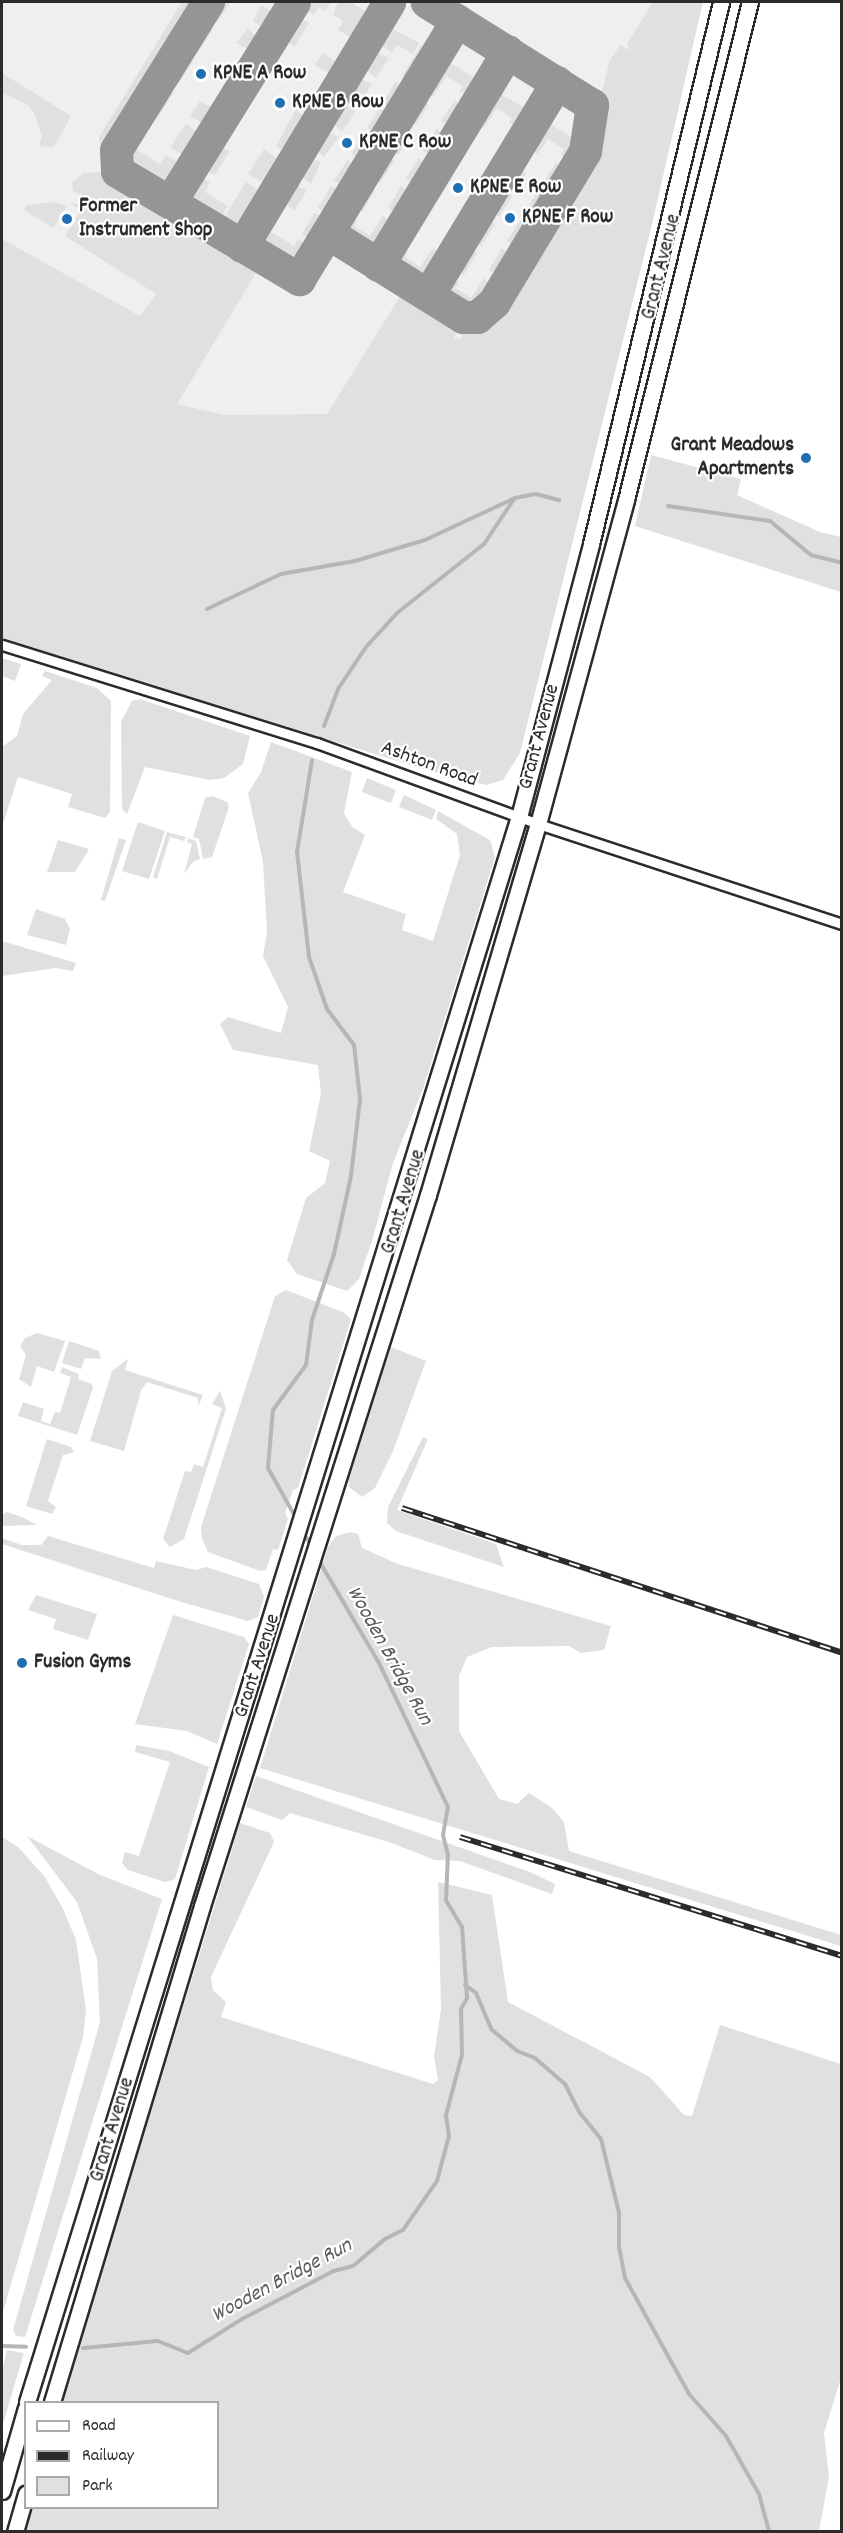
<!DOCTYPE html>
<html>
<head>
<meta charset="utf-8">
<style>
  body { margin:0 }
  #map { position:relative; width:843px; height:2533px; overflow:hidden; background:#fff; font-family:Dekko,sans-serif }
  div>[style] { position:absolute }
  .built>* { inset:0; background:#efefef }
  .green>* { inset:0; background:#e0e0e0 }
  .stream>* { height:4px; margin:-2px; padding:0 2px; transform-origin:2px; border-radius:2px; background:#b6b6b6 }
  .taxiway>* { height:33px; margin:-16.5px; padding:0 16.5px; transform-origin:16.5px; border-radius:16.5px; background:#959595 }
  .roads { filter:drop-shadow(2px 0 #2b2b2b) drop-shadow(-2px 0 #2b2b2b) drop-shadow(0 2px #2b2b2b) drop-shadow(0 -2px #2b2b2b) }
  .street>* { height:9px; margin:-4.5px; padding:0 4.5px; transform-origin:4.5px; border-radius:4.5px; background:#fff }
  .primary>* { height:15px; margin:-7.5px; padding:0 7.5px; transform-origin:7.5px; border-radius:7.5px; background:#fff }
  .rail>* { height:6px; margin-top:-3px; transform-origin:0; background:repeating-linear-gradient(90deg,#fff 0 11px,#2b2b2b 0 22px); box-sizing:border-box; border-block:2px solid #2b2b2b }
  .dots>* { width:16px; height:16px; translate:-50% -50%; box-sizing:border-box; border:3px solid #fff; border-radius:50% }
  span { translate:-50% -50%; white-space:nowrap; text-align:center; line-height:1.15; -webkit-text-stroke:4.5px #fff; paint-order:stroke }
  .poi-label { font-size:21px; color:#2b2b2b; font-weight:700 }
  .left { translate:0 -50%; text-align:left }
  .right { translate:-100% -50%; text-align:right }
  .street-label { font-size:21px; color:#2b2b2b }
  .water-label { font-size:22px; color:#5c5c5c; font-style:italic }
  .frame { position:absolute; inset:0; border:3px solid #2b2b2b; pointer-events:none }
  .legend { position:absolute; left:24px; top:2401px; width:195px; height:108px; box-sizing:border-box; background:#fff; border:2px solid #aaa; margin:0; padding:8px 10px; list-style:none; font-size:18px; color:#2b2b2b }
  .legend li { display:flex; align-items:center; gap:12px; height:30px }
  .legend b { width:30px; border:2px solid #aaa }
</style>
</head>
<body>
<div id="map">
  <div class="built">
    <div style="clip-path:polygon(2px 2px,703px 2px,492px 773px,2px 623px)"></div>
  </div>
  <div class="green">
    <div style="clip-path:polygon(182px 2px,197px 2px,110px 141px,100px 144px,99px 137px)"></div>
    <div style="clip-path:polygon(213px 2px,230px 2px,217px 22px,209px 15px)"></div>
    <div style="clip-path:polygon(303px 2px,331px 2px,325px 11px,319px 7px,314px 15px,304px 8px)"></div>
    <div style="clip-path:polygon(338px 2px,351px 2px,366px 12px,367px 28px,357px 41px,338px 30px,343px 21px,333px 15px)"></div>
    <div style="clip-path:polygon(653px 2px,703px 2px,653px 220px,520px 753px,503px 780px,486px 785px,423px 769px,2px 638px,2px 239px,140px 316px,156px 294px,65px 236px,81px 210px,69px 202px,78px 204px,81px 196px,73px 191px,72px 182px,84px 173px,105px 172px,259px 268px,177px 404px,224px 415px,327px 414px,404px 290px,460px 323px,454px 338px,460px 340px,467px 326px,492px 318px,576px 182px,589px 153px,609px 62px,620px 45px,630px 50px,627px 44px)"></div>
    <div style="clip-path:polygon(261px 4px,274px 13px,274px 20px,267px 28px,253px 22px)"></div>
    <div style="clip-path:polygon(295px 17px,309px 23px,294px 47px,283px 34px)"></div>
    <div style="clip-path:polygon(205px 25px,213px 29px,197px 54px,190px 49px,189px 42px,198px 26px)"></div>
    <div style="clip-path:polygon(391px 28px,419px 43px,413px 54px,397px 45px,392px 53px,379px 44px,379px 35px)"></div>
    <div style="clip-path:polygon(248px 29px,260px 40px,254px 53px,236px 43px)"></div>
    <div style="clip-path:polygon(421px 45px,424px 62px,413px 78px,405px 78px,402px 76px)"></div>
    <div style="clip-path:polygon(370px 49px,389px 58px,376px 78px,361px 66px)"></div>
    <div style="clip-path:polygon(323px 53px,342px 66px,335px 77px,315px 65px)"></div>
    <div style="clip-path:polygon(186px 56px,193px 61px,177px 86px,169px 75px,179px 58px)"></div>
    <div style="clip-path:polygon(446px 60px,478px 80px,472px 95px,459px 92px,463px 86px,446px 76px,433px 97px,428px 94px,425px 86px,440px 62px)"></div>
    <div style="clip-path:polygon(2px 73px,71px 116px,54px 147px,39px 146px,42px 136px,34px 113px,27px 104px,2px 93px)"></div>
    <div style="clip-path:polygon(355px 76px,372px 84px,359px 105px,345px 93px)"></div>
    <div style="clip-path:polygon(396px 81px,405px 93px,395px 106px,383px 102px)"></div>
    <div style="clip-path:polygon(161px 89px,173px 94px,157px 118px,149px 106px)"></div>
    <div style="clip-path:polygon(493px 90px,529px 110px,530px 115px,523px 127px,509px 123px,512px 118px,497px 108px,484px 128px,477px 123px,477px 115px)"></div>
    <div style="clip-path:polygon(420px 100px,429px 104px,416px 125px,407px 117px)"></div>
    <div style="clip-path:polygon(455px 100px,463px 109px,456px 122px,449px 125px,441px 121px)"></div>
    <div style="clip-path:polygon(200px 101px,218px 111px,211px 123px,203px 124px,190px 116px)"></div>
    <div style="clip-path:polygon(340px 102px,356px 111px,342px 132px,328px 118px)"></div>
    <div style="clip-path:polygon(380px 107px,389px 116px,377px 133px,367px 128px)"></div>
    <div style="clip-path:polygon(296px 110px,305px 117px,307px 112px,312px 115px,287px 152px,276px 146px)"></div>
    <div style="clip-path:polygon(546px 121px,577px 141px,573px 158px,561px 155px,564px 149px,548px 139px,538px 154px,532px 150px,529px 144px)"></div>
    <div style="clip-path:polygon(186px 123px,202px 137px,186px 156px,170px 148px)"></div>
    <div style="clip-path:polygon(400px 128px,411px 133px,398px 155px,389px 146px)"></div>
    <div style="clip-path:polygon(437px 128px,445px 139px,438px 151px,429px 154px,423px 151px)"></div>
    <div style="clip-path:polygon(321px 129px,339px 137px,324px 157px,313px 147px)"></div>
    <div style="clip-path:polygon(364px 134px,373px 144px,365px 156px,357px 158px,351px 154px)"></div>
    <div style="clip-path:polygon(215px 145px,230px 151px,215px 175px,206px 170px,204px 161px)"></div>
    <div style="clip-path:polygon(131px 146px,160px 164px,166px 155px,176px 161px,181px 168px,176px 178px,158px 186px,126px 169px,121px 162px,121px 152px)"></div>
    <div style="clip-path:polygon(264px 149px,282px 163px,273px 181px,266px 184px,248px 174px)"></div>
    <div style="clip-path:polygon(305px 156px,321px 162px,311px 184px,296px 173px)"></div>
    <div style="clip-path:polygon(385px 157px,394px 161px,380px 183px,372px 174px)"></div>
    <div style="clip-path:polygon(419px 158px,427px 168px,413px 183px,405px 179px)"></div>
    <div style="clip-path:polygon(348px 159px,356px 171px,347px 184px,341px 185px,334px 181px)"></div>
    <div style="clip-path:polygon(556px 162px,564px 173px,551px 188px,543px 184px)"></div>
    <div style="clip-path:polygon(516px 166px,526px 173px,517px 189px,508px 179px)"></div>
    <div style="clip-path:polygon(202px 177px,210px 183px,205px 192px,228px 206px,217px 224px,185px 203px,186px 189px,194px 178px)"></div>
    <div style="clip-path:polygon(246px 182px,261px 193px,259px 203px,244px 226px,224px 229px,219px 226px)"></div>
    <div style="clip-path:polygon(289px 182px,307px 190px,294px 211px,280px 200px)"></div>
    <div style="clip-path:polygon(331px 186px,338px 191px,339px 198px,331px 211px,325px 212px,318px 208px)"></div>
    <div style="clip-path:polygon(368px 186px,375px 191px,362px 212px,355px 201px,363px 188px)"></div>
    <div style="clip-path:polygon(401px 186px,408px 191px,409px 198px,400px 211px,394px 212px,388px 208px)"></div>
    <div style="clip-path:polygon(538px 190px,546px 197px,546px 203px,533px 217px,525px 213px)"></div>
    <div style="clip-path:polygon(504px 191px,512px 196px,499px 217px,492px 212px,491px 205px)"></div>
    <div style="clip-path:polygon(55px 202px,67px 206px,53px 228px,24px 210px,26px 205px)"></div>
    <div style="clip-path:polygon(315px 212px,324px 222px,312px 239px,302px 234px)"></div>
    <div style="clip-path:polygon(346px 215px,357px 220px,354px 226px,370px 236px,383px 215px,392px 225px,379px 246px,367px 249px,342px 234px,339px 226px)"></div>
    <div style="clip-path:polygon(485px 219px,495px 224px,481px 246px,473px 236px)"></div>
    <div style="clip-path:polygon(521px 219px,529px 230px,515px 246px,507px 241px)"></div>
    <div style="clip-path:polygon(265px 228px,294px 246px,298px 239px,305px 243px,307px 248px,298px 262px,284px 265px,258px 251px,254px 239px,259px 230px)"></div>
    <div style="clip-path:polygon(401px 246px,408px 251px,405px 257px,420px 267px,433px 248px,441px 254px,441px 259px,429px 277px,414px 279px,391px 260px,393px 250px)"></div>
    <div style="clip-path:polygon(502px 248px,512px 258px,504px 272px,497px 275px,489px 270px)"></div>
    <div style="clip-path:polygon(465px 249px,477px 253px,464px 275px,455px 267px)"></div>
    <div style="clip-path:polygon(450px 277px,459px 283px,455px 288px,471px 298px,484px 278px,493px 288px,480px 308px,466px 311px,443px 296px,442px 286px)"></div>
    <div style="clip-path:polygon(651px 455px,741px 479px,737px 495px,820px 532px,841px 537px,841px 592px,635px 526px)"></div>
    <div style="clip-path:polygon(2px 658px,21px 664px,15px 681px,2px 676px)"></div>
    <div style="clip-path:polygon(45px 671px,97px 688px,111px 701px,110px 812px,105px 818px,68px 807px,72px 794px,18px 777px,2px 827px,2px 747px,17px 736px,23px 714px,52px 680px,42px 676px)"></div>
    <div style="clip-path:polygon(140px 699px,250px 736px,243px 764px,224px 778px,210px 780px,145px 767px,127px 814px,122px 809px,121px 722px,132px 701px)"></div>
    <div style="clip-path:polygon(271px 742px,352px 772px,344px 813px,352px 827px,365px 835px,343px 892px,406px 914px,402px 930px,433px 941px,460px 855px,457px 834px,436px 819px,438px 811px,490px 840px,495px 857px,423px 1089px,393px 1163px,372px 1241px,359px 1279px,347px 1291px,297px 1274px,287px 1260px,306px 1198px,325px 1183px,330px 1161px,309px 1151px,321px 1094px,318px 1065px,233px 1050px,220px 1024px,228px 1017px,281px 1033px,288px 1007px,263px 956px,267px 933px,263px 862px,248px 793px,261px 772px)"></div>
    <div style="clip-path:polygon(367px 778px,396px 790px,391px 803px,362px 792px)"></div>
    <div style="clip-path:polygon(404px 795px,436px 810px,432px 820px,399px 807px)"></div>
    <div style="clip-path:polygon(212px 796px,227px 802px,229px 807px,212px 857px,203px 859px,199px 839px,193px 837px,205px 798px)"></div>
    <div style="clip-path:polygon(138px 822px,165px 831px,149px 879px,122px 871px)"></div>
    <div style="clip-path:polygon(167px 832px,186px 837px,184px 841px,170px 837px,157px 879px,153px 877px)"></div>
    <div style="clip-path:polygon(119px 838px,126px 840px,105px 901px,101px 900px)"></div>
    <div style="clip-path:polygon(188px 838px,196px 841px,200px 859px,193px 862px,184px 874px,192px 844px,187px 842px)"></div>
    <div style="clip-path:polygon(58px 840px,89px 849px,75px 872px,47px 872px)"></div>
    <div style="clip-path:polygon(36px 909px,65px 919px,70px 929px,66px 945px,27px 935px)"></div>
    <div style="clip-path:polygon(2px 941px,76px 963px,73px 971px,56px 968px,2px 976px)"></div>
    <div style="clip-path:polygon(286px 1290px,343px 1312px,351px 1319px,298px 1488px,293px 1490px,285px 1513px,288px 1519px,278px 1550px,273px 1549px,266px 1570px,260px 1571px,208px 1552px,202px 1539px,201px 1527px,275px 1296px)"></div>
    <div style="clip-path:polygon(37px 1333px,65px 1341px,54px 1372px,37px 1366px,31px 1387px,19px 1379px,26px 1355px,20px 1346px,25px 1338px)"></div>
    <div style="clip-path:polygon(69px 1341px,99px 1351px,101px 1359px,85px 1358px,81px 1369px,62px 1363px)"></div>
    <div style="clip-path:polygon(391px 1347px,426px 1361px,393px 1451px,375px 1488px,362px 1497px,349px 1487px,349px 1479px)"></div>
    <div style="clip-path:polygon(128px 1359px,125px 1370px,203px 1395px,198px 1407px,198px 1398px,147px 1382px,141px 1391px,124px 1451px,90px 1441px,112px 1371px)"></div>
    <div style="clip-path:polygon(62px 1367px,79px 1374px,78px 1379px,92px 1384px,93px 1388px,77px 1435px,18px 1416px,23px 1402px,44px 1409px,41px 1421px,50px 1424px,55px 1412px,60px 1413px,71px 1377px,60px 1373px)"></div>
    <div style="clip-path:polygon(220px 1391px,226px 1409px,184px 1539px,170px 1547px,163px 1539px,185px 1471px,191px 1472px,194px 1464px,203px 1467px,222px 1408px,212px 1404px)"></div>
    <div style="clip-path:polygon(423px 1437px,428px 1439px,397px 1510px,496px 1544px,504px 1567px,396px 1531px,387px 1523px,388px 1507px)"></div>
    <div style="clip-path:polygon(47px 1439px,71px 1447px,74px 1452px,63px 1455px,48px 1501px,56px 1507px,52px 1514px,26px 1506px)"></div>
    <div style="clip-path:polygon(7px 1512px,22px 1517px,37px 1525px,2px 1526px,2px 1515px)"></div>
    <div style="clip-path:polygon(350px 1532px,358px 1534px,362px 1548px,398px 1564px,611px 1626px,604px 1650px,581px 1653px,569px 1646px,492px 1647px,467px 1657px,459px 1676px,459px 1731px,499px 1799px,517px 1804px,529px 1793px,552px 1808px,564px 1822px,569px 1851px,841px 1935px,841px 1946px,260px 1768px,328px 1547px,336px 1536px)"></div>
    <div style="clip-path:polygon(48px 1536px,154px 1568px,156px 1561px,196px 1570px,206px 1567px,259px 1584px,264px 1597px,258px 1617px,248px 1621px,178px 1601px,2px 1544px,2px 1538px,22px 1545px,41px 1545px)"></div>
    <div style="clip-path:polygon(36px 1595px,97px 1614px,88px 1640px,53px 1629px,56px 1619px,28px 1610px)"></div>
    <div style="clip-path:polygon(173px 1615px,244px 1637px,249px 1644px,217px 1744px,187px 1731px,135px 1724px)"></div>
    <div style="clip-path:polygon(136px 1745px,169px 1751px,209px 1767px,175px 1879px,165px 1882px,128px 1870px,122px 1863px,125px 1852px,139px 1856px,170px 1762px,135px 1752px)"></div>
    <div style="clip-path:polygon(256px 1776px,530px 1872px,555px 1884px,552px 1894px,460px 1861px,435px 1860px,389px 1842px,290px 1813px,282px 1820px,246px 1807px)"></div>
    <div style="clip-path:polygon(240px 1823px,270px 1833px,274px 1842px,211px 1977px,213px 1990px,226px 2002px,221px 2017px,433px 2084px,438px 2080px,434px 2057px,441px 2009px,438px 1882px,492px 1895px,508px 2002px,650px 2077px,684px 2115px,692px 2116px,720px 2025px,841px 2064px,842px 2375px,824px 2433px,829px 2477px,819px 2531px,24px 2531px,31px 2508px,218px 2508px,218px 2402px,61px 2402px)"></div>
    <div style="clip-path:polygon(27px 1836px,100px 1875px,162px 1899px,25px 2337px,16px 2336px,13px 2330px,100px 2022px,97px 1959px,77px 1902px)"></div>
    <div style="clip-path:polygon(2px 1837px,18px 1847px,45px 1877px,63px 1909px,76px 1940px,86px 2010px,83px 2037px,2px 2315px)"></div>
    <div style="clip-path:polygon(7px 2350px,24px 2353px,2px 2427px,2px 2371px)"></div>
  </div>
  <div class="stream">
    <div style="left:668px;top:506px;width:103px;rotate:8.4deg"></div>
    <div style="left:770px;top:521px;width:53px;rotate:39.7deg"></div>
    <div style="left:811px;top:555px;width:32px;rotate:14deg"></div>
    <div style="left:207px;top:609px;width:82px;rotate:-25.3deg"></div>
    <div style="left:281px;top:574px;width:75px;rotate:-10deg"></div>
    <div style="left:355px;top:561px;width:73px;rotate:-16.7deg"></div>
    <div style="left:425px;top:540px;width:99px;rotate:-25deg"></div>
    <div style="left:515px;top:498px;width:21px;rotate:-11deg"></div>
    <div style="left:536px;top:494px;width:24px;rotate:15deg"></div>
    <div style="left:324px;top:726px;width:40px;rotate:-69deg"></div>
    <div style="left:338px;top:689px;width:50px;rotate:-56.3deg"></div>
    <div style="left:366px;top:647px;width:46px;rotate:-47.6deg"></div>
    <div style="left:397px;top:613px;width:111px;rotate:-38.4deg"></div>
    <div style="left:484px;top:544px;width:54px;rotate:-56.3deg"></div>
    <div style="left:296px;top:1518px;width:57px;rotate:-119.2deg"></div>
    <div style="left:268px;top:1468px;width:58px;rotate:-85.1deg"></div>
    <div style="left:273px;top:1410px;width:56px;rotate:-53.7deg"></div>
    <div style="left:306px;top:1365px;width:45px;rotate:-82.4deg"></div>
    <div style="left:312px;top:1320px;width:70px;rotate:-71.6deg"></div>
    <div style="left:334px;top:1254px;width:80px;rotate:-77.7deg"></div>
    <div style="left:351px;top:1176px;width:78px;rotate:-83.3deg"></div>
    <div style="left:360px;top:1099px;width:54px;rotate:-96.3deg"></div>
    <div style="left:354px;top:1045px;width:45px;rotate:-126.9deg"></div>
    <div style="left:327px;top:1009px;width:55px;rotate:-109.1deg"></div>
    <div style="left:309px;top:957px;width:106px;rotate:-96.5deg"></div>
    <div style="left:297px;top:852px;width:93px;rotate:-80.7deg"></div>
    <div style="left:302px;top:1530px;width:20px;rotate:60deg"></div>
    <div style="left:465px;top:1985px;width:14px;rotate:36deg"></div>
    <div style="left:476px;top:1993px;width:39px;rotate:67deg"></div>
    <div style="left:491px;top:2029px;width:34px;rotate:40deg"></div>
    <div style="left:517px;top:2051px;width:19px;rotate:21deg"></div>
    <div style="left:535px;top:2058px;width:40px;rotate:41deg"></div>
    <div style="left:565px;top:2084px;width:33px;rotate:63deg"></div>
    <div style="left:580px;top:2113px;width:33px;rotate:51deg"></div>
    <div style="left:601px;top:2139px;width:76px;rotate:76.3deg"></div>
    <div style="left:619px;top:2213px;width:34px;rotate:90deg"></div>
    <div style="left:619px;top:2247px;width:32px;rotate:79deg"></div>
    <div style="left:625px;top:2278px;width:132px;rotate:61.1deg"></div>
    <div style="left:689px;top:2394px;width:56px;rotate:48.6deg"></div>
    <div style="left:726px;top:2436px;width:67px;rotate:60.4deg"></div>
    <div style="left:759px;top:2494px;width:39px;rotate:75deg"></div>
    <div style="left:2px;top:2346px;width:24px;rotate:2deg"></div>
    <div style="left:83px;top:2348px;width:75px;rotate:-5.3deg"></div>
    <div style="left:158px;top:2341px;width:32px;rotate:22deg"></div>
    <div style="left:188px;top:2353px;width:64px;rotate:-32.2deg"></div>
    <div style="left:242px;top:2319px;width:104px;rotate:-27.6deg"></div>
    <div style="left:334px;top:2271px;width:20px;rotate:-15deg"></div>
    <div style="left:353px;top:2266px;width:42px;rotate:-40.2deg"></div>
    <div style="left:385px;top:2239px;width:20px;rotate:-27deg"></div>
    <div style="left:403px;top:2230px;width:60px;rotate:-55.2deg"></div>
    <div style="left:437px;top:2181px;width:47px;rotate:-75.1deg"></div>
    <div style="left:449px;top:2136px;width:21px;rotate:-98deg"></div>
    <div style="left:446px;top:2115px;width:62px;rotate:-75.1deg"></div>
    <div style="left:462px;top:2055px;width:46px;rotate:-91.2deg"></div>
    <div style="left:461px;top:2009px;width:13px;rotate:-61deg"></div>
    <div style="left:467px;top:1998px;width:71px;rotate:-94deg"></div>
    <div style="left:462px;top:1927px;width:31px;rotate:-121deg"></div>
    <div style="left:446px;top:1900px;width:45px;rotate:-87.5deg"></div>
    <div style="left:448px;top:1855px;width:21px;rotate:-104deg"></div>
    <div style="left:443px;top:1835px;width:28px;rotate:-80deg"></div>
    <div style="left:448px;top:1807px;width:160px;rotate:-115.6deg"></div>
    <div style="left:379px;top:1663px;width:121px;rotate:-120.4deg"></div>
  </div>
  <div class="taxiway">
    <div style="left:208px;top:2px;width:174px;rotate:121.9deg"></div>
    <div style="left:116px;top:150px;width:21px;rotate:87deg"></div>
    <div style="left:117px;top:171px;width:212px;rotate:30.7deg"></div>
    <div style="left:299px;top:279px;width:303px;rotate:-58.6deg"></div>
    <div style="left:170px;top:202px;width:235px;rotate:-58.2deg"></div>
    <div style="left:328px;top:233px;width:159px;rotate:31.9deg"></div>
    <div style="left:463px;top:317px;width:14px"></div>
    <div style="left:477px;top:317px;width:23px;rotate:-41deg"></div>
    <div style="left:494px;top:302px;width:176px;rotate:-58.9deg"></div>
    <div style="left:585px;top:151px;width:47px;rotate:-81.3deg"></div>
    <div style="left:592px;top:105px;width:195px;rotate:-148deg"></div>
    <div style="left:242px;top:246px;width:285px;rotate:-58.9deg"></div>
    <div style="left:378px;top:265px;width:250px;rotate:-58.7deg"></div>
    <div style="left:428px;top:295px;width:249px;rotate:-58.8deg"></div>
  </div>
  <div class="roads">
    <div class="street">
      <div style="left:2px;top:645px;width:330px;rotate:17.3deg"></div>
      <div style="left:317px;top:743px;width:235px;rotate:20.1deg"></div>
      <div style="left:538px;top:824px;width:320px;rotate:18.2deg"></div>
    </div>
    <div class="primary">
      <div style="left:27px;top:2402px;width:1660px;rotate:-72.76deg"></div>
      <div style="left:519px;top:817px;width:282px;rotate:-75.2deg"></div>
      <div style="left:591px;top:544px;width:557px;rotate:-76.51deg"></div>
      <div style="left:52px;top:2402px;width:518px;rotate:-73.17deg"></div>
      <div style="left:202px;top:1906px;width:746px;rotate:-72.37deg"></div>
      <div style="left:428px;top:1195px;width:387px;rotate:-73.5deg"></div>
      <div style="left:538px;top:824px;width:336px;rotate:-74.8deg"></div>
      <div style="left:626px;top:500px;width:513px;rotate:-76.02deg"></div>
      <div style="left:2px;top:2491px;width:86px;rotate:-73.9deg"></div>
      <div style="left:15px;top:2532px;width:40px;rotate:-74deg"></div>
    </div>
  </div>
  <div class="rail">
    <div style="left:402px;top:1508px;width:463px;rotate:18.2deg"></div>
    <div style="left:460px;top:1837px;width:400px;rotate:17.3deg"></div>
  </div>
  <div class="dots">
    <div style="left:201px;top:74px;background:#1f6fb2"></div>
    <div style="left:280px;top:103px;background:#1f6fb2"></div>
    <div style="left:347px;top:143px;background:#1f6fb2"></div>
    <div style="left:458px;top:188px;background:#1f6fb2"></div>
    <div style="left:510px;top:218px;background:#1f6fb2"></div>
    <div style="left:67px;top:219px;background:#1f6fb2"></div>
    <div style="left:806px;top:458px;background:#1f6fb2"></div>
    <div style="left:22px;top:1663px;background:#1f6fb2"></div>
  </div>
  <div class="poi-label">
    <span class="left" style="left:213px;top:74px">KPNE A Row</span>
    <span class="left" style="left:292px;top:103px">KPNE B Row</span>
    <span class="left" style="left:359px;top:143px">KPNE C Row</span>
    <span class="left" style="left:470px;top:188px">KPNE E Row</span>
    <span class="left" style="left:79px;top:219px">Former<br>Instrument Shop</span>
    <span class="left" style="left:522px;top:218px">KPNE F Row</span>
    <span class="right" style="left:794px;top:458px">Grant Meadows<br>Apartments</span>
    <span class="left" style="left:34px;top:1663px">Fusion Gyms</span>
  </div>
  <div class="street-label">
    <span style="left:662px;top:267px;rotate:-76deg">Grant Avenue</span>
    <span style="left:540px;top:737px;rotate:-75deg">Grant Avenue</span>
    <span style="left:429px;top:765px;rotate:20deg">Ashton Road</span>
    <span style="left:404px;top:1202px;rotate:-73deg">Grant Avenue</span>
    <span style="left:258px;top:1666px;rotate:-72deg">Grant Avenue</span>
    <span style="left:113px;top:2130px;rotate:-73deg">Grant Avenue</span>
  </div>
  <div class="water-label">
    <span style="left:389px;top:1656px;rotate:61deg">Wooden Bridge Run</span>
    <span style="left:282px;top:2281px;rotate:-28deg">Wooden Bridge Run</span>
  </div>
  <div class="frame"></div>
  <ul class="legend">
  <li><b style="height:8px;background:#fff"></b>Road</li>
  <li><b style="height:8px;background:#2b2b2b"></b>Railway</li>
  <li><b style="height:16px;background:#e0e0e0"></b>Park</li>
  </ul>
</div>
</body>
</html>
